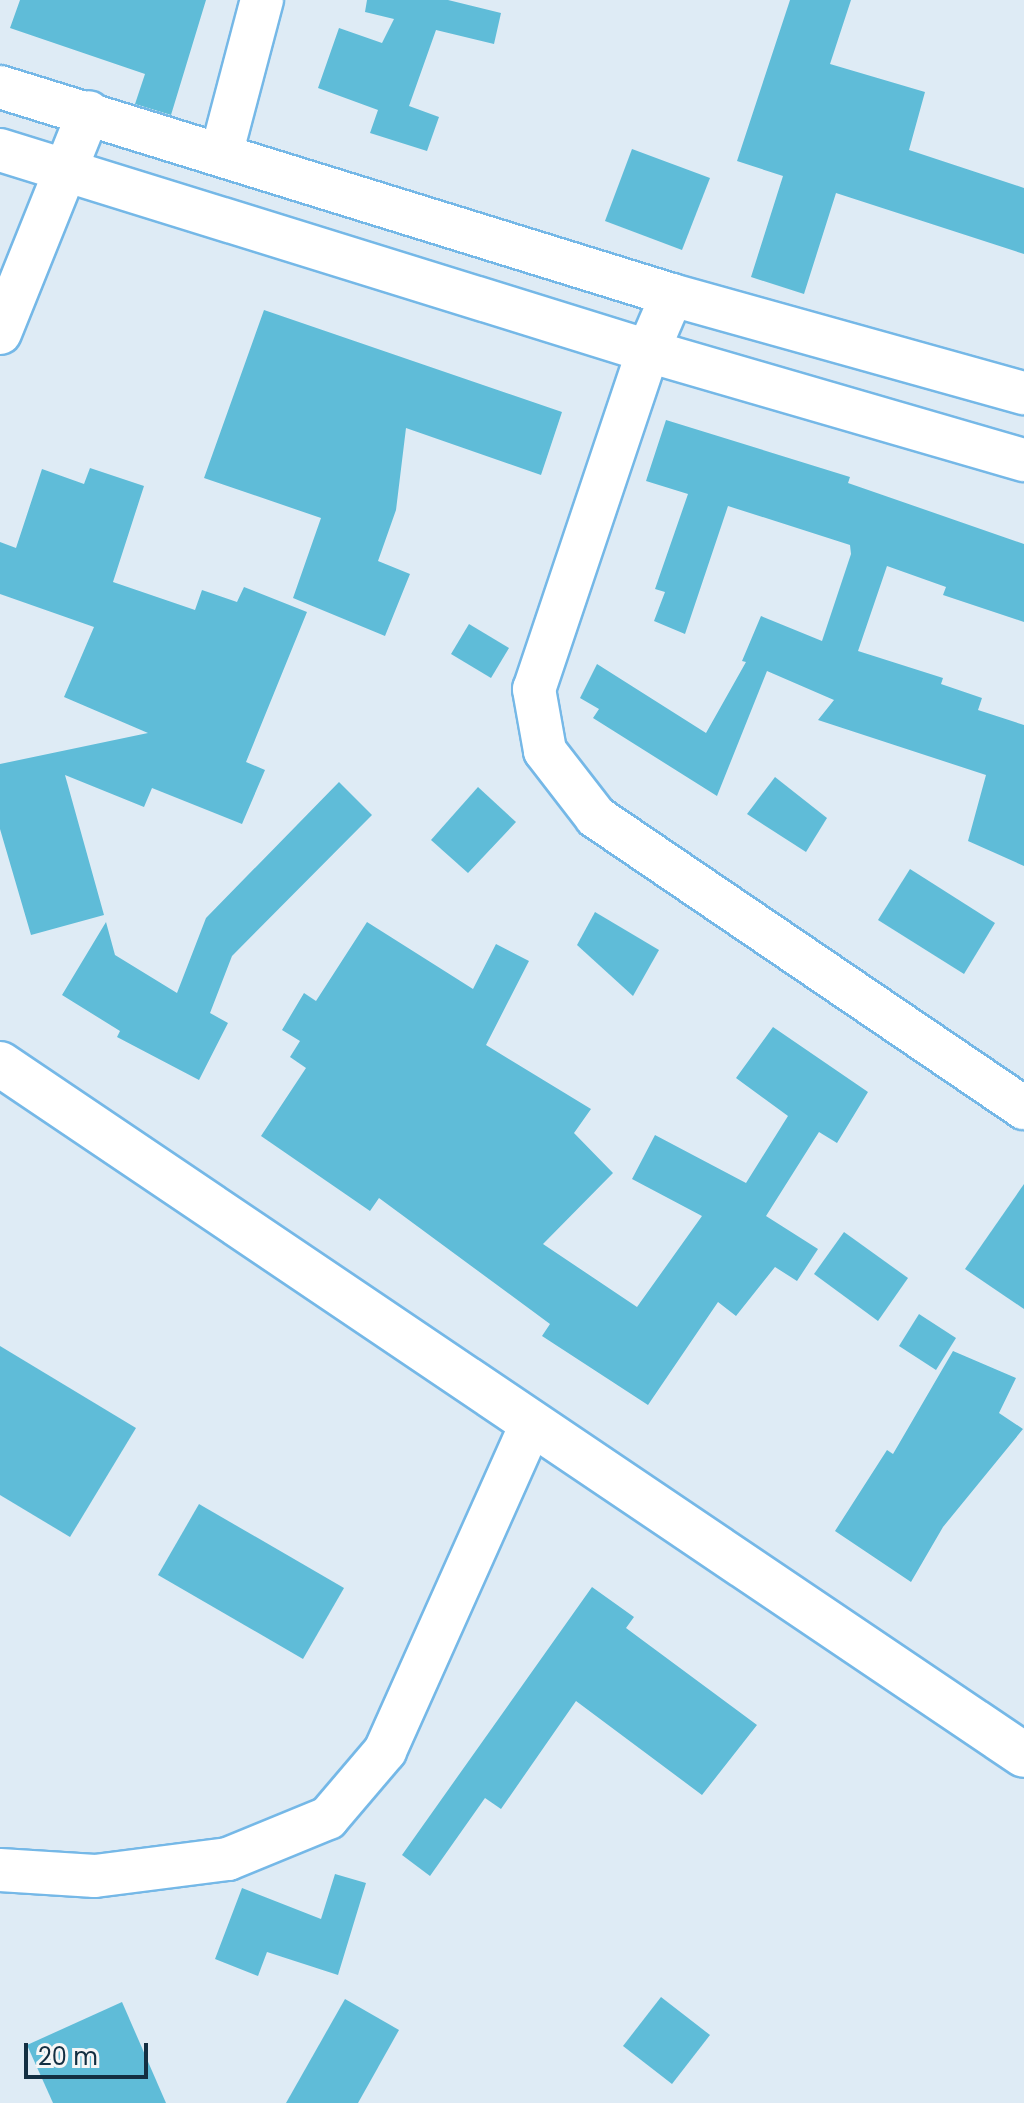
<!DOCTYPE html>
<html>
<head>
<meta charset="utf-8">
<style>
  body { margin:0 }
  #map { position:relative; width:1024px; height:2103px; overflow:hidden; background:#deebf5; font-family:Poppins,sans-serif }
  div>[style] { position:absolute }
  .building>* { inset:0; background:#5fbcd8 }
  .roads { filter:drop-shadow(2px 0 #75b8e7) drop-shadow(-2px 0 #75b8e7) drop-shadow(0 2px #75b8e7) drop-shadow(0 -2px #75b8e7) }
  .street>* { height:42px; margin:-21px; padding:0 21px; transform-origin:21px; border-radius:21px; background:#fff }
  .secondary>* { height:44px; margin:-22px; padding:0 22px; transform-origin:22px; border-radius:22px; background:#fff }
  span { translate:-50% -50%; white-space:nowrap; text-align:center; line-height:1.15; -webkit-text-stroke:8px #f6f6f6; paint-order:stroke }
  .scale { position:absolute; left:24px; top:2043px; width:124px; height:36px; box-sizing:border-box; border:4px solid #132f42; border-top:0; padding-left:10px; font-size:24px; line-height:28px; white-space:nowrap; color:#132f42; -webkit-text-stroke:6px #f6f6f6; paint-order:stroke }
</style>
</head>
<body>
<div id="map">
  <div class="building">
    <div style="clip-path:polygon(20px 0,206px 0,171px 115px,135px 104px,145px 74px,10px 28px)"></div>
    <div style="clip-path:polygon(367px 0,448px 0,501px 13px,494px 44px,436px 30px,409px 106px,439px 117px,427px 151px,370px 133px,378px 110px,318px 88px,339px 28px,382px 43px,394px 19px,365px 12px)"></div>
    <div style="clip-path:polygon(790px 0,851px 0,830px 64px,925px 92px,909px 150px,1024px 188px,1024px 254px,836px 193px,804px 294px,751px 277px,783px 176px,737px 161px)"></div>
    <div style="clip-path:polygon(632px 149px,710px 178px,682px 250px,605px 221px)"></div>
    <div style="clip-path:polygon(264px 310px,562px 412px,541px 475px,406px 428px,396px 510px,378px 561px,410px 574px,385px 636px,293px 598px,321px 518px,204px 478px)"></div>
    <div style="clip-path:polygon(666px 420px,850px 477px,848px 483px,1024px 544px,1024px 622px,943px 595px,946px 587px,887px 566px,858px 651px,943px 678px,941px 684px,982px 698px,978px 710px,1024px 725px,1024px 866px,968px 841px,986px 775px,818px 720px,834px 700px,767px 671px,717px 796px,593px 718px,599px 709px,580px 698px,597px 664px,706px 733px,746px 662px,742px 661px,761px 616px,822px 641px,851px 554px,850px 545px,728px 506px,685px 634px,654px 621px,665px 592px,655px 589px,688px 494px,646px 481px)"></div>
    <div style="clip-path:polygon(90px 468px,144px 486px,113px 582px,195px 610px,202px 590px,237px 602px,244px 587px,307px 612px,246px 762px,265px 770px,242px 824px,152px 788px,144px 807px,65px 775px,104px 915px,31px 935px,0 829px,0 764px,148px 733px,64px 697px,94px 627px,0 594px,0 542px,16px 548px,42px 469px,84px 484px)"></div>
    <div style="clip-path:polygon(469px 624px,509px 648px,491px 678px,451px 654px)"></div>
    <div style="clip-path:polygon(775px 777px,827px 818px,806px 852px,747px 814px)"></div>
    <div style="clip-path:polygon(339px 782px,372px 815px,232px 956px,210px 1013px,228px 1023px,199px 1080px,117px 1037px,120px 1031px,62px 995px,106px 922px,115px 955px,177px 993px,206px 918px)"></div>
    <div style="clip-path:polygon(478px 787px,516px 822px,468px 873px,431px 840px)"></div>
    <div style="clip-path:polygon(910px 869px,995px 923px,964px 974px,878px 920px)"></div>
    <div style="clip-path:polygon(595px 912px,659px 950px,633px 996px,577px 945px)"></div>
    <div style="clip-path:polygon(367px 922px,473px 989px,496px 944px,529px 961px,486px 1045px,591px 1109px,574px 1133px,613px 1173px,543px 1244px,637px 1307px,702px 1216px,632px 1179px,655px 1135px,746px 1183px,788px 1116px,736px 1078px,773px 1027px,868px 1092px,837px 1143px,819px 1132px,766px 1216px,818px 1249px,797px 1281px,775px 1267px,736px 1316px,718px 1302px,648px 1405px,542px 1336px,550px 1324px,379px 1198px,370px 1211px,261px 1136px,306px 1068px,290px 1057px,300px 1041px,282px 1030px,304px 993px,316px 1001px)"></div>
    <div style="clip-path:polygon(1024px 1184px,1024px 1309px,965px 1269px)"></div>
    <div style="clip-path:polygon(844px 1232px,908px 1278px,878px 1321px,814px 1274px)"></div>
    <div style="clip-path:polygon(919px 1314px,956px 1338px,936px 1370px,899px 1346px)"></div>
    <div style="clip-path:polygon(0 1346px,136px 1428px,70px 1537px,0 1495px)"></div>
    <div style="clip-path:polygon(953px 1351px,1016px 1378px,999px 1413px,1023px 1429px,943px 1527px,911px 1582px,835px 1531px,887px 1450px,893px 1454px)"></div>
    <div style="clip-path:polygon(199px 1504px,344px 1588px,303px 1659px,158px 1575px)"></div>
    <div style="clip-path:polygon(592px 1587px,634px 1617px,626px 1628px,757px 1725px,702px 1795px,576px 1701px,501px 1809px,485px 1798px,430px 1876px,402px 1855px)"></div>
    <div style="clip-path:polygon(335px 1874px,366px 1883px,338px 1975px,267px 1952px,258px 1976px,215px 1959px,242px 1888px,321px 1919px)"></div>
    <div style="clip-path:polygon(661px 1997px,710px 2035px,672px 2084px,623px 2046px)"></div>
    <div style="clip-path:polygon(345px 1999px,399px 2030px,358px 2103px,286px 2103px)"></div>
    <div style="clip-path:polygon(122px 2002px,166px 2103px,53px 2103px,27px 2045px)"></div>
  </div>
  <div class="roads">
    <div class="street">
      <div style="left:0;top:87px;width:703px;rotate:17.2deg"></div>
      <div style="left:672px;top:295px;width:365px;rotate:15.6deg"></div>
      <div style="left:0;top:150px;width:678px;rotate:17.23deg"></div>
      <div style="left:648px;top:351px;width:391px;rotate:16.2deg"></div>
      <div style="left:222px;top:151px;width:156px;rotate:-75.2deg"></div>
      <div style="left:672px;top:295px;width:61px;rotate:113.2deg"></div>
      <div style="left:648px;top:351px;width:357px;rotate:108.6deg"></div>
      <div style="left:534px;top:689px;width:63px;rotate:79.9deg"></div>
      <div style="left:545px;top:751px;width:83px;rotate:52.3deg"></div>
      <div style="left:596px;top:817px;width:518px;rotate:34.21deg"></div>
      <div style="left:0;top:333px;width:238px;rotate:-68.1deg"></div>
      <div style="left:0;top:1870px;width:95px;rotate:3.6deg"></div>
      <div style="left:95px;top:1876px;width:134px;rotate:-7.3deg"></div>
      <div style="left:228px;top:1859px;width:108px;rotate:-22.3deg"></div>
      <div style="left:328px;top:1818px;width:88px;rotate:-49.6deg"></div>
      <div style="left:385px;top:1751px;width:359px;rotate:-65.9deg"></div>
    </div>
    <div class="secondary">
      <div style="left:0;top:1064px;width:1235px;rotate:34.01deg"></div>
    </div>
  </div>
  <div class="scale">20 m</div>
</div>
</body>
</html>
